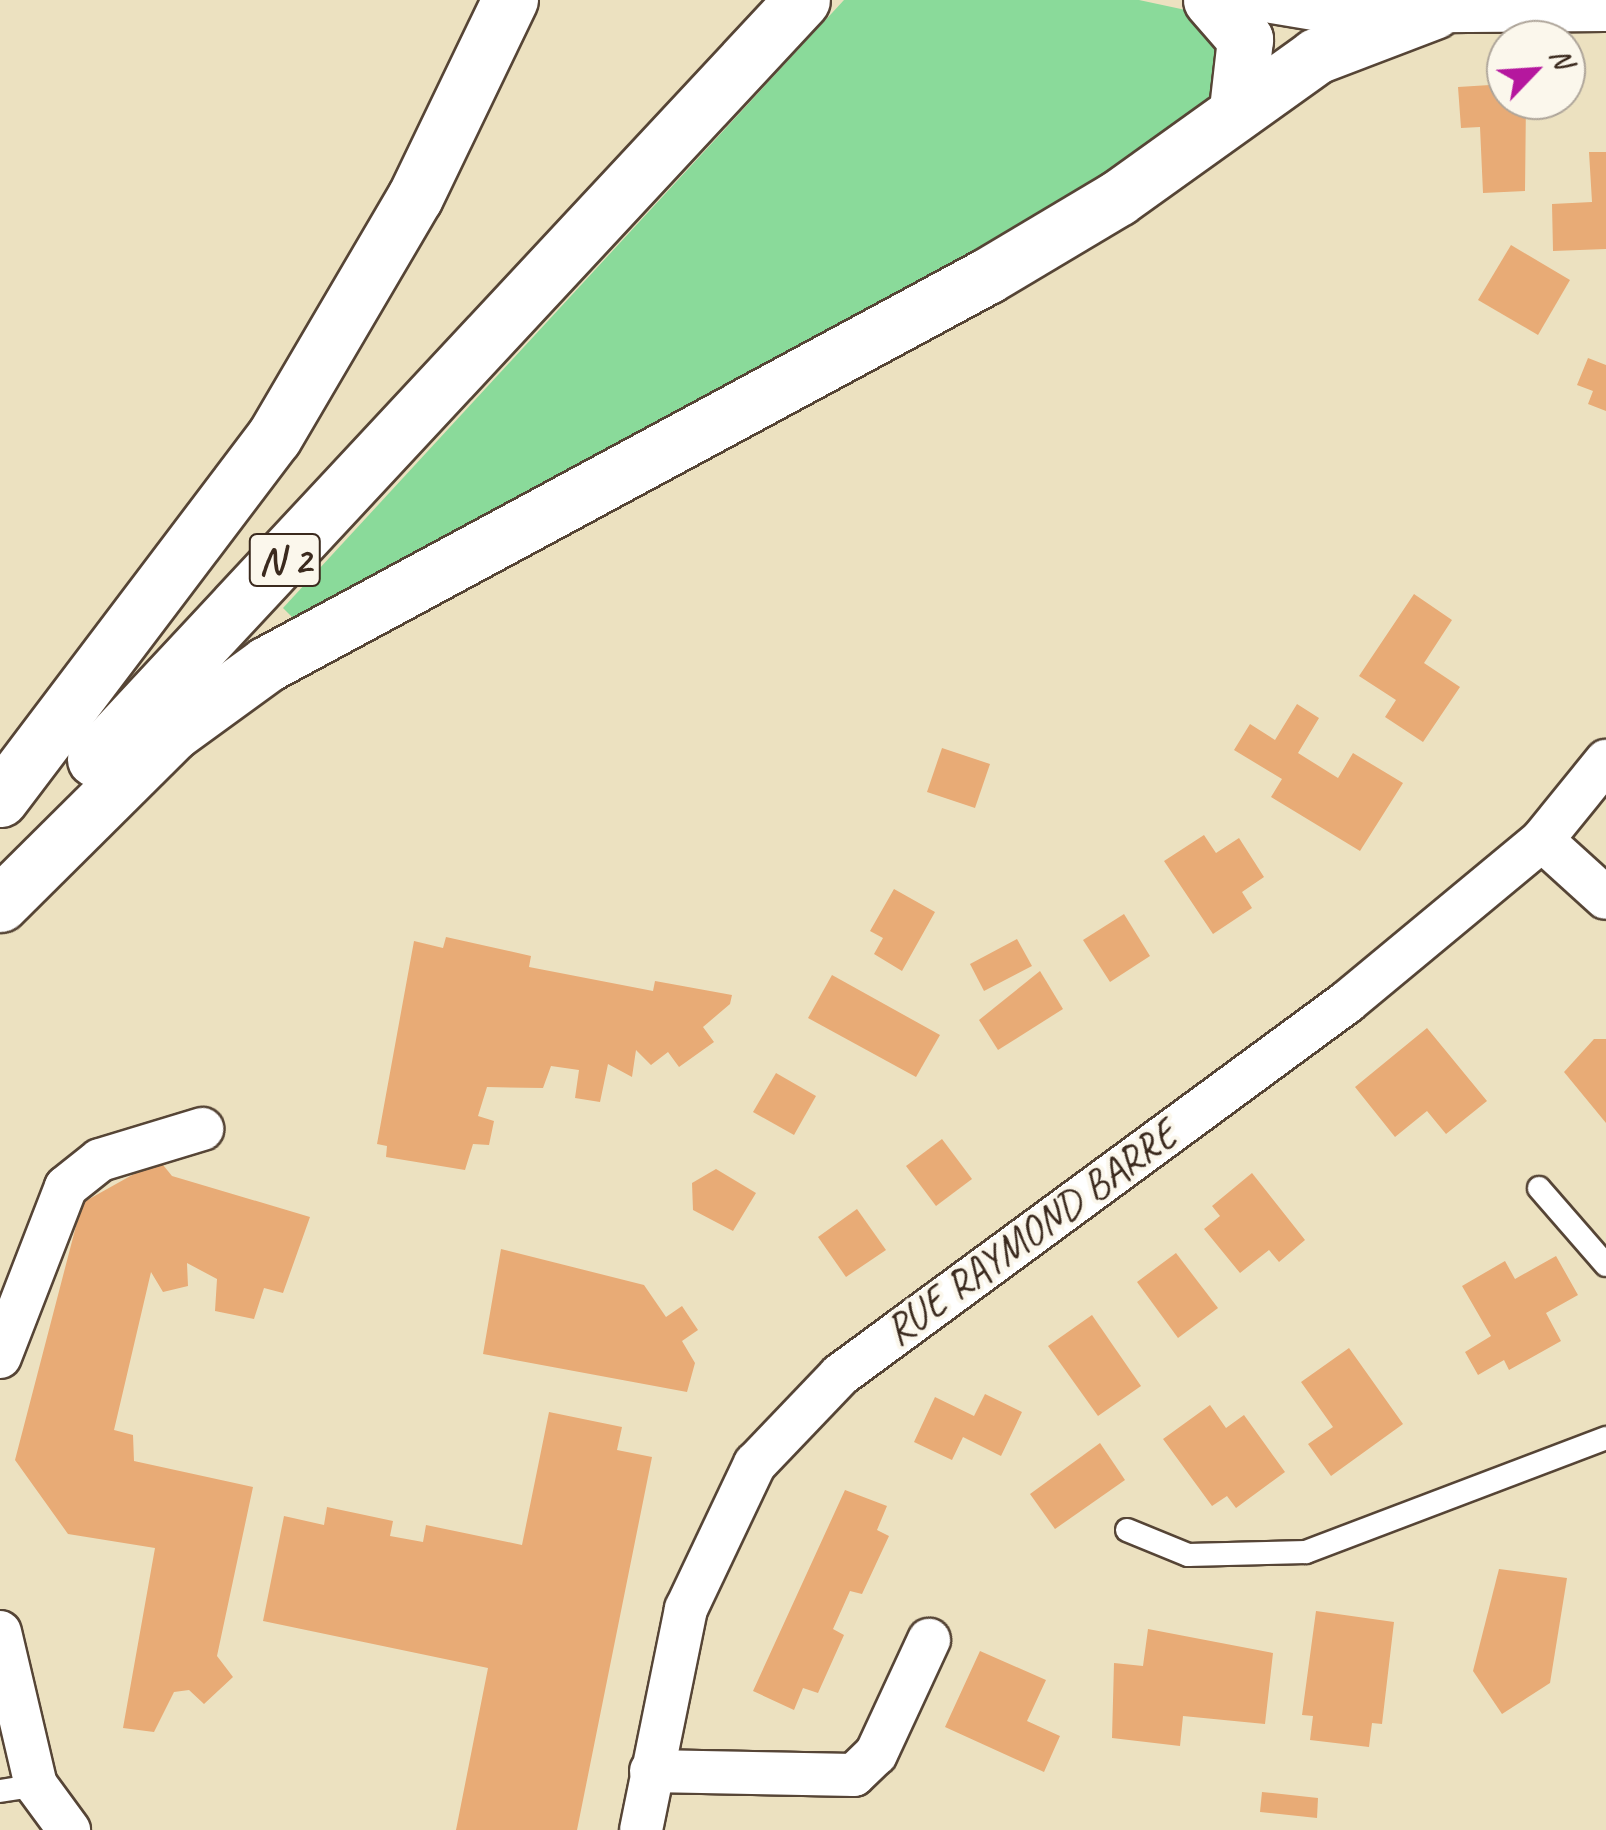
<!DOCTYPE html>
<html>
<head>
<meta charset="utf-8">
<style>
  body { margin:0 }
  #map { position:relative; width:1606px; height:1830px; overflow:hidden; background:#ece1c0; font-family:Caveat,sans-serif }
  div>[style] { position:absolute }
  .green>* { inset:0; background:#8ada9a }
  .building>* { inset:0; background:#e8ab76 }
  .roads { filter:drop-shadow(2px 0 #564536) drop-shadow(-2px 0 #564536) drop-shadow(0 2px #564536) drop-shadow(0 -2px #564536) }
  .service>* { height:22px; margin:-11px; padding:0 11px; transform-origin:11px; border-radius:11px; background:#fff }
  .minor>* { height:42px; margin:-21px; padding:0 21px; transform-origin:21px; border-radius:21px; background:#fff }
  .trunk>* { height:55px; margin:-27.5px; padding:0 27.5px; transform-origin:27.5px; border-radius:27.5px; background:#fff }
  span { translate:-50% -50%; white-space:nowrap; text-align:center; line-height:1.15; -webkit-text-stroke:8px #fbf7ec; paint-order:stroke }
  .shield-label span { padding:2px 8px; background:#fbf7ec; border:2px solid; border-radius:8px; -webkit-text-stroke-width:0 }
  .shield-label { font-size:40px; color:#3b2a1e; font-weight:700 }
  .street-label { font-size:42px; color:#3b2a1e }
  .north { position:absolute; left:1486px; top:20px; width:100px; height:100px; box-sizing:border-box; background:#fbf7ec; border:2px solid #aea59a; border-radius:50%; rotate:65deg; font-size:28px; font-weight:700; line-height:40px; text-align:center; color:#3b2a1e }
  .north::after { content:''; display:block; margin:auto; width:35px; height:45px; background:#b5179e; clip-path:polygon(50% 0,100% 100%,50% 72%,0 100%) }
</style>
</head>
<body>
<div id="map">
  <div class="green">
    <div style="clip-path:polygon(844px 0,1139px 0,1195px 12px,1223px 25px,1221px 82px,1184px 127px,1065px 200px,300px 625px,283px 608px)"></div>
  </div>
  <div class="building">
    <div style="clip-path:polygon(1506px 84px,1506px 100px,1526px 100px,1525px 191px,1483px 193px,1480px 127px,1461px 128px,1458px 87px)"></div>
    <div style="clip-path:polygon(1589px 152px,1606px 152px,1606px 249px,1553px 251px,1552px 204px,1592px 202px)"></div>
    <div style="clip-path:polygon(1511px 245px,1570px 280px,1538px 335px,1478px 300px)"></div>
    <div style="clip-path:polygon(1588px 358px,1606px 365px,1606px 411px,1588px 404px,1593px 391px,1577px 385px)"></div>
    <div style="clip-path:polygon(1414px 594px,1452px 620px,1424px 663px,1460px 687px,1423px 742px,1385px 717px,1396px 700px,1359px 676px)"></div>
    <div style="clip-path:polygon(1297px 704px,1319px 718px,1298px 753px,1338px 778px,1353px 753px,1403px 783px,1360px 851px,1271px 797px,1282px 779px,1234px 750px,1250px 724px,1275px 740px)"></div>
    <div style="clip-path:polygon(942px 748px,990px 764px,975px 808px,927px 792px)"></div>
    <div style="clip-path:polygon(1204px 835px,1216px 853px,1239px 838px,1264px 877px,1242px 892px,1252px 908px,1213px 934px,1164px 861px)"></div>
    <div style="clip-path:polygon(894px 889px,935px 912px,902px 971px,874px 954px,883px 938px,870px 931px)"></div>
    <div style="clip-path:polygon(1124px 914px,1150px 956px,1110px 982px,1083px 940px)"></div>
    <div style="clip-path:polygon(446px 937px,531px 956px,529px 967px,653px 991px,655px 981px,732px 995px,730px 1004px,703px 1027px,714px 1042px,679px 1067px,668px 1052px,651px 1065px,636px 1050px,632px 1077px,608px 1064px,600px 1102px,575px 1098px,579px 1070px,551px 1066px,543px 1088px,487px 1087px,478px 1116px,494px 1121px,489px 1145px,473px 1144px,465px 1170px,386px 1157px,387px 1146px,377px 1144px,414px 941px,443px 948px)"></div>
    <div style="clip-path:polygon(1017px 939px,1032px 966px,984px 991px,970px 964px)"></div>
    <div style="clip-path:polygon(1040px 971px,1063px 1009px,998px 1050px,979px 1020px)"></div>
    <div style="clip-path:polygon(832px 975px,940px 1035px,916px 1077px,808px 1018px)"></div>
    <div style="clip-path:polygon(1427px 1028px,1487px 1101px,1446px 1134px,1427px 1111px,1395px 1137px,1355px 1087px)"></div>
    <div style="clip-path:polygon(1594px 1039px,1606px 1039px,1606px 1123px,1564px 1072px)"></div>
    <div style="clip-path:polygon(776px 1073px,816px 1096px,794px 1135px,753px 1112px)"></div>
    <div style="clip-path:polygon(942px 1139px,972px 1179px,936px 1206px,906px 1166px)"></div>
    <div style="clip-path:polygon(159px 1160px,172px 1176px,310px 1217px,283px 1293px,264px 1288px,254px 1319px,215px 1311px,217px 1279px,187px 1263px,188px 1286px,163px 1292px,151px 1272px,114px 1430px,133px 1435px,134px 1461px,253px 1487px,217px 1656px,233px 1677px,204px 1704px,189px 1690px,174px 1692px,154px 1732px,123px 1728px,155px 1548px,68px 1534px,15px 1460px,82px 1203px)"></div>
    <div style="clip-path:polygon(716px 1169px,756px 1193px,733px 1231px,693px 1210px,692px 1183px)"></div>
    <div style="clip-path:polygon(1252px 1173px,1305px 1240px,1279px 1262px,1269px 1250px,1240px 1273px,1204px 1229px,1220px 1216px,1212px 1206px)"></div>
    <div style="clip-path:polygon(857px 1209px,886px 1250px,846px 1277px,818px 1237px)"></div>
    <div style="clip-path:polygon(501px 1249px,644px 1285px,666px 1317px,682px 1306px,698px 1330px,682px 1341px,695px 1363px,687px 1392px,483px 1354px)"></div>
    <div style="clip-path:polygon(1176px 1253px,1218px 1308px,1178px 1338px,1137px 1282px)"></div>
    <div style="clip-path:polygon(1556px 1256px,1578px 1295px,1546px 1313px,1561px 1341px,1509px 1370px,1504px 1360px,1478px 1375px,1465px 1352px,1491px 1336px,1462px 1286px,1505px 1261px,1515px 1279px)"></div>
    <div style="clip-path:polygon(1092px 1315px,1141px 1386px,1098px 1416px,1048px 1346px)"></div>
    <div style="clip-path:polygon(1349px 1348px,1403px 1424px,1331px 1476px,1308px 1444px,1333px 1427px,1301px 1382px)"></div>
    <div style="clip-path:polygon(985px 1394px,1022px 1412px,1001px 1456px,963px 1437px,952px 1460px,914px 1442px,935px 1397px,974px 1416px)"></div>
    <div style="clip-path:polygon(1210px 1405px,1226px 1428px,1244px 1415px,1285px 1472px,1236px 1508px,1227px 1496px,1212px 1506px,1163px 1439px)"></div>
    <div style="clip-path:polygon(549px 1412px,622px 1427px,617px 1450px,652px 1457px,577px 1830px,456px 1830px,488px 1668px,263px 1621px,284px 1516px,324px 1525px,327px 1507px,393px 1521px,390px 1536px,423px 1542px,426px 1525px,522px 1545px)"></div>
    <div style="clip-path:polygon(1100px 1443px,1125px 1480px,1055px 1529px,1030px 1494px)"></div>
    <div style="clip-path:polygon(845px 1490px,887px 1506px,877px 1530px,889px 1536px,862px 1594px,850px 1591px,833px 1629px,844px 1635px,818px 1693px,803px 1688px,794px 1710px,753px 1691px)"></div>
    <div style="clip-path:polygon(1499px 1569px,1567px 1578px,1550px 1683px,1502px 1714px,1473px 1671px)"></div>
    <div style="clip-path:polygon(1316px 1611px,1394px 1622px,1382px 1724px,1372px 1723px,1369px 1747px,1310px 1740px,1313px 1716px,1302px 1715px)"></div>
    <div style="clip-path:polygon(1148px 1629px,1273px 1653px,1265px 1724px,1183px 1716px,1180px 1746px,1112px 1738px,1114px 1663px,1143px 1666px)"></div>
    <div style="clip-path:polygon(980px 1651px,1046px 1680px,1027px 1721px,1060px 1736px,1044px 1772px,945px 1727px)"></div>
    <div style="clip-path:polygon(1262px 1792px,1318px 1798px,1317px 1818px,1260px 1812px)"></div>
  </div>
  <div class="roads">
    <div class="service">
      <div style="left:1539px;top:1188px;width:102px;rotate:49deg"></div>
      <div style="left:1127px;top:1530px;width:66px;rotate:22.3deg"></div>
      <div style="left:1188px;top:1555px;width:118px;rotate:-1.5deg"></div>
      <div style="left:1306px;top:1552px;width:321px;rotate:-20.8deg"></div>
      <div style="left:0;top:1791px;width:36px;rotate:-9deg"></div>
    </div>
    <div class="minor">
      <div style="left:1260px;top:0;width:73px;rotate:9.5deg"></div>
      <div style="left:1332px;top:12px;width:274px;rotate:-0.4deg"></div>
      <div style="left:1542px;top:840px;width:86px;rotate:42.2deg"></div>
      <div style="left:0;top:1357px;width:182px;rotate:-68.8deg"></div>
      <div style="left:66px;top:1187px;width:43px;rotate:-38.5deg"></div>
      <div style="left:100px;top:1160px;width:107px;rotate:-16.9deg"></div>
      <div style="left:0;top:1632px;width:157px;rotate:76.8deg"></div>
      <div style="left:36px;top:1785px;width:56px;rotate:53.7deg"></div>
      <div style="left:651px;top:1771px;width:203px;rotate:1.1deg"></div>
      <div style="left:854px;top:1775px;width:30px;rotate:-44deg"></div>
      <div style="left:876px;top:1754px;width:126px;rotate:-65.1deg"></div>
      <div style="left:641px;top:1830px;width:226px;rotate:-78.5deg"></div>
      <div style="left:686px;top:1609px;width:161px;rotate:-64.6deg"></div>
      <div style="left:755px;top:1464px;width:123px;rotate:-46.3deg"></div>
      <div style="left:840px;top:1375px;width:629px;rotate:-36.34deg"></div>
      <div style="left:1347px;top:1002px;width:254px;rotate:-39.7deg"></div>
      <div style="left:1542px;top:840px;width:102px;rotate:-51deg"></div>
    </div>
    <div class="trunk">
      <div style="left:1211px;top:0;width:52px;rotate:48.9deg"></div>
      <div style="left:1245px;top:39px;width:70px;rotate:96.5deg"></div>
      <div style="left:95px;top:759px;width:1037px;rotate:-47.03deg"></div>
      <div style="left:0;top:799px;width:454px;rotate:-52.9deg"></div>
      <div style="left:274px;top:437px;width:278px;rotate:-59.6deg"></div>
      <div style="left:415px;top:197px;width:219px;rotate:-64.3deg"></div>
      <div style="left:0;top:904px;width:243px;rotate:-44.8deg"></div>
      <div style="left:172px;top:733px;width:117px;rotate:-36deg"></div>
      <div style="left:267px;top:664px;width:818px;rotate:-28.32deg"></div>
      <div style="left:987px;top:276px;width:152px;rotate:-30.8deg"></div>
      <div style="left:1118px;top:198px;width:244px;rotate:-35.6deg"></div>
      <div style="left:1316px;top:56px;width:126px;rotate:-20.9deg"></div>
    </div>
  </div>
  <div class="shield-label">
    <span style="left:285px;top:560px">N 2</span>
  </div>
  <div class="street-label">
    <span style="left:1031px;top:1233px;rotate:-36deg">RUE RAYMOND BARRE</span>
  </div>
  <div class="north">N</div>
</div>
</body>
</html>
